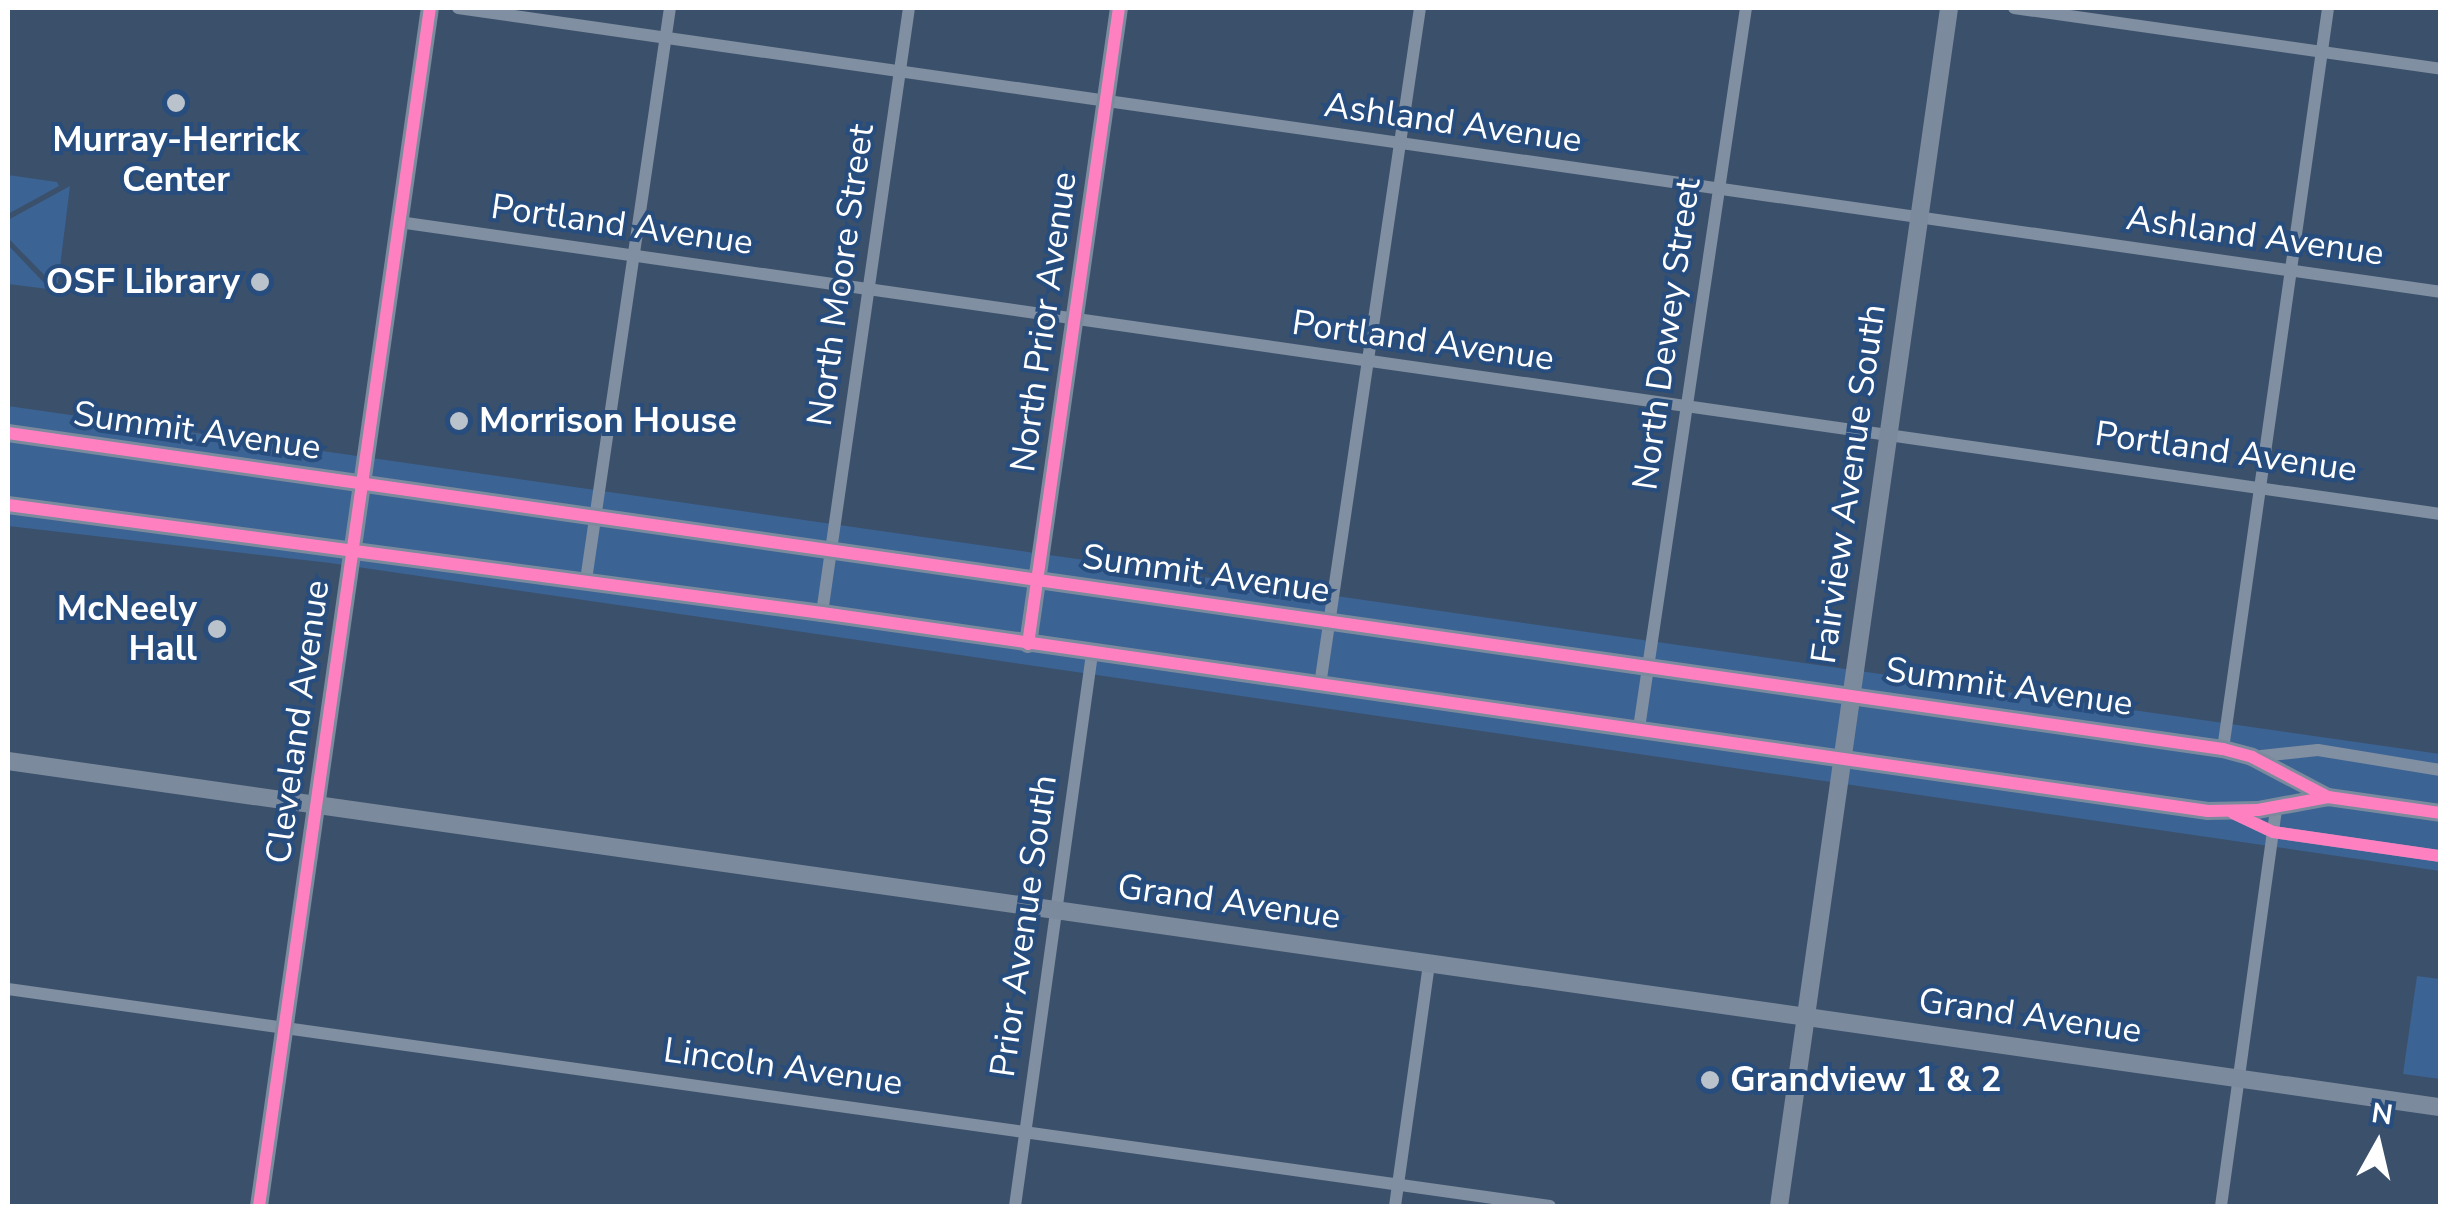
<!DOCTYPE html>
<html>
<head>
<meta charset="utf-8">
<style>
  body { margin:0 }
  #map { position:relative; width:2448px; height:1214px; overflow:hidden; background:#3b506a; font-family:"Nunito Sans",sans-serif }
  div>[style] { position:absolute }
  .green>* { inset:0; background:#3b6394 }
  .street>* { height:12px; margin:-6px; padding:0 6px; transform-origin:6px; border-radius:6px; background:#808fa1 }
  .secondary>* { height:18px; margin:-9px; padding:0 9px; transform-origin:9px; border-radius:9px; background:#7c8a9d }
  .cycleway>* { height:12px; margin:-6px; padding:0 6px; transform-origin:6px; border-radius:6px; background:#ff80c0 }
  .dots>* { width:28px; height:28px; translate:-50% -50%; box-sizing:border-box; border:5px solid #274d7e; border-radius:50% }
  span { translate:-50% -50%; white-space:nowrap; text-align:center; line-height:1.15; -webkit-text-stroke:8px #274d7e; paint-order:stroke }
  .street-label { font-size:35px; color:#fff }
  .poi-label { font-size:35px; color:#fff; font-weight:700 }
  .right { translate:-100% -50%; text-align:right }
  .left { translate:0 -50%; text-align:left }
  .frame { position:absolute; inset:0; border:10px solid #fff; pointer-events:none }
  .north { position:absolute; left:2328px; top:1094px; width:100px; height:100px; -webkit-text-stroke:8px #274d7e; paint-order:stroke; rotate:8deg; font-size:28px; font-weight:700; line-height:40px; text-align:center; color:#fff }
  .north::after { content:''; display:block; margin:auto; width:35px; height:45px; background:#fff; clip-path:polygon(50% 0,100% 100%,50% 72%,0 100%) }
</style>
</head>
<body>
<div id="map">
  <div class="green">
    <div style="clip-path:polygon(8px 175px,57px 182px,59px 186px,8px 214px)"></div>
    <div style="clip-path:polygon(70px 186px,58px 283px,55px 286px,8px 238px,8px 220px)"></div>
    <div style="clip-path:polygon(8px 245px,48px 287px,48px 289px,8px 284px)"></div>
    <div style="clip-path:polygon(8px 406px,2440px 754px,2440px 871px,330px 563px,8px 526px)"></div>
    <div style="clip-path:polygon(2417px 976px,2440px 979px,2440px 1079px,2403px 1074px)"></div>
  </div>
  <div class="street">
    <div style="left:458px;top:8px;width:2002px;rotate:8.15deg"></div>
    <div style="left:2014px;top:8px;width:430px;rotate:8.1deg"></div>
    <div style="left:399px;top:222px;width:2062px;rotate:8.14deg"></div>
    <div style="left:586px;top:580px;width:578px;rotate:-81.65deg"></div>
    <div style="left:822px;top:613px;width:611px;rotate:-81.82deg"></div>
    <div style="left:1320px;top:685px;width:684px;rotate:-81.6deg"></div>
    <div style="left:1639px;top:728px;width:728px;rotate:-81.55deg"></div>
    <div style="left:2223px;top:749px;width:748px;rotate:-81.93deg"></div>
    <div style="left:2252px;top:757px;width:66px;rotate:-6.1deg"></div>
    <div style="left:2318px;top:750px;width:124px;rotate:9.3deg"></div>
    <div style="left:2231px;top:812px;width:47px;rotate:25.5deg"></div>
    <div style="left:2273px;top:832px;width:169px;rotate:8.2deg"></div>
    <div style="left:8px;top:989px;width:1557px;rotate:8.01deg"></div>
    <div style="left:1015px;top:1206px;width:557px;rotate:-82.06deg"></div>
    <div style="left:1395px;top:1206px;width:244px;rotate:-82deg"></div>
    <div style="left:2221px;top:1206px;width:402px;rotate:-82.1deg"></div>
  </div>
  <div class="secondary">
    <div style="left:8px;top:433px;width:2237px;rotate:8.12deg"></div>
    <div style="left:2223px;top:749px;width:30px;rotate:15deg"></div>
    <div style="left:2252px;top:757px;width:86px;rotate:27.8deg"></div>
    <div style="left:2328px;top:797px;width:113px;rotate:8.1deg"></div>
    <div style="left:8px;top:505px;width:821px;rotate:7.56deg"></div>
    <div style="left:822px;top:613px;width:1400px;rotate:8.13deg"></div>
    <div style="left:2208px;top:811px;width:50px;rotate:-1.1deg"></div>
    <div style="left:2258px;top:810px;width:71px;rotate:-10.5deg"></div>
    <div style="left:1028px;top:644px;width:642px;rotate:-81.86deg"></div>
    <div style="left:8px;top:761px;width:2456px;rotate:8.1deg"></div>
    <div style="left:259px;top:1206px;width:1210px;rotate:-81.88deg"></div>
    <div style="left:1779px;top:1206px;width:1210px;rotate:-81.92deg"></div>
  </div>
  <div class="cycleway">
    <div style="left:8px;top:433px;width:2237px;rotate:8.12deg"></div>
    <div style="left:2223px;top:749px;width:30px;rotate:15deg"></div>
    <div style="left:2252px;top:757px;width:86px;rotate:27.8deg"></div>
    <div style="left:2328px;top:797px;width:113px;rotate:8.1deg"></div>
    <div style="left:8px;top:505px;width:821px;rotate:7.56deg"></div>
    <div style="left:822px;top:613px;width:1400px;rotate:8.13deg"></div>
    <div style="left:2208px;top:811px;width:50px;rotate:-1.1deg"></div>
    <div style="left:2258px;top:810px;width:71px;rotate:-10.5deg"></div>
    <div style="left:1028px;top:644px;width:642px;rotate:-81.86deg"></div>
    <div style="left:2233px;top:813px;width:44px;rotate:25.4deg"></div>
    <div style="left:2273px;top:832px;width:169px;rotate:8.2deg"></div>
    <div style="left:259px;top:1206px;width:1210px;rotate:-81.88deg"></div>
  </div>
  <div class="dots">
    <div style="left:176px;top:103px;background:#bac2cb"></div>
    <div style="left:260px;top:282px;background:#bac2cb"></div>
    <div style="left:459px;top:421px;background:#bac2cb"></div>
    <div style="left:217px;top:629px;background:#bac2cb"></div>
    <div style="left:1710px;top:1080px;background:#bac2cb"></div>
  </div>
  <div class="street-label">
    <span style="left:1453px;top:123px;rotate:8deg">Ashland Avenue</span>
    <span style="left:622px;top:225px;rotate:8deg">Portland Avenue</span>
    <span style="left:2255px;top:236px;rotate:8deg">Ashland Avenue</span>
    <span style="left:841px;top:275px;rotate:-82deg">North Moore Street</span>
    <span style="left:1044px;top:322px;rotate:-82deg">North Prior Avenue</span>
    <span style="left:1667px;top:334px;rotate:-82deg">North Dewey Street</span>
    <span style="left:1423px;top:341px;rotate:8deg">Portland Avenue</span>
    <span style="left:197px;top:431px;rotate:8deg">Summit Avenue</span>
    <span style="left:2226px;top:452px;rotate:8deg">Portland Avenue</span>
    <span style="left:1849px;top:484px;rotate:-82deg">Fairview Avenue South</span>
    <span style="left:1206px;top:574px;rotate:8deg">Summit Avenue</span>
    <span style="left:2009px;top:687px;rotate:8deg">Summit Avenue</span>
    <span style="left:298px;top:722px;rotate:-82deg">Cleveland Avenue</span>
    <span style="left:1229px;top:902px;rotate:8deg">Grand Avenue</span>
    <span style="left:1024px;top:926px;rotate:-82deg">Prior Avenue South</span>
    <span style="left:2030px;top:1016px;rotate:8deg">Grand Avenue</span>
    <span style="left:783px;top:1067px;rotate:8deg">Lincoln Avenue</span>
  </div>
  <div class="poi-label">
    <span style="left:176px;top:160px">Murray-Herrick<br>Center</span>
    <span class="right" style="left:240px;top:282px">OSF Library</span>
    <span class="left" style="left:479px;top:421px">Morrison House</span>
    <span class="right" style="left:197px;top:629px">McNeely<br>Hall</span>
    <span class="left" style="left:1730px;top:1080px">Grandview 1 &amp; 2</span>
  </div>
  <div class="frame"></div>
  <div class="north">N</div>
</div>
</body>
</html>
